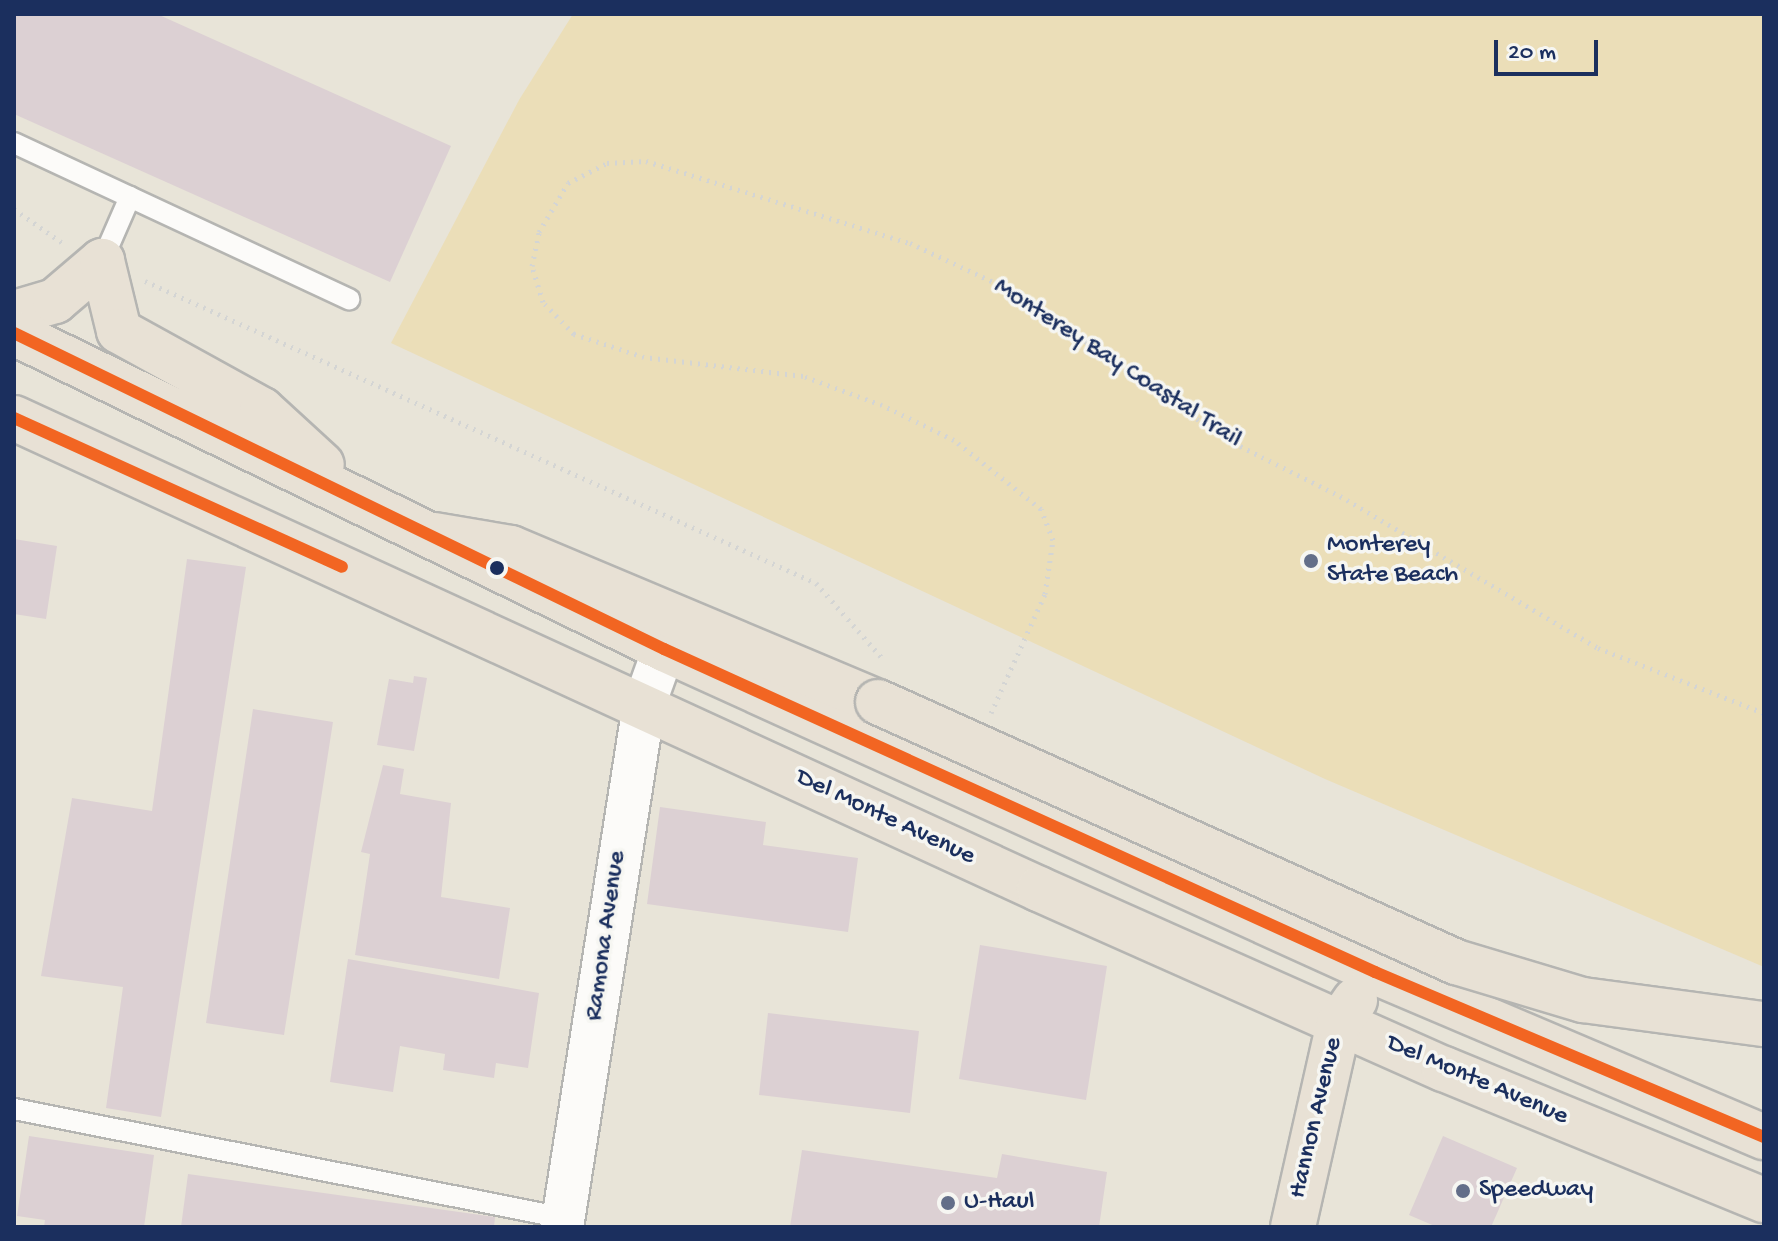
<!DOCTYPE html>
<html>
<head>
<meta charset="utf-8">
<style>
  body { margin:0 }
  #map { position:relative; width:1778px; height:1241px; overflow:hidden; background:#e8e4d8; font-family:"Gochi Hand",sans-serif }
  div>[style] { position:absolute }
  .sand>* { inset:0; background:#ebdeb8 }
  .building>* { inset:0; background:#dcd0d3 }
  .path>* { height:5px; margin-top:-2.5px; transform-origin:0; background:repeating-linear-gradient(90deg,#d4d5d4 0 2px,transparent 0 8px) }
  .roads { filter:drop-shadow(2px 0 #b5b5b2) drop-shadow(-2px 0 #b5b5b2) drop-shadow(0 2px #b5b5b2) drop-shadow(0 -2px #b5b5b2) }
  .lane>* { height:20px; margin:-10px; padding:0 10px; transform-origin:10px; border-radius:10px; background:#fcfbf9 }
  .street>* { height:42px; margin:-21px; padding:0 21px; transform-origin:21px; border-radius:21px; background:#fcfbf9 }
  .primary>* { height:44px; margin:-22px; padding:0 22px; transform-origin:22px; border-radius:22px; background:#e8e1d5 }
  .highway>* { height:44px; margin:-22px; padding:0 22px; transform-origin:22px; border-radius:22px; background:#e8e1d5 }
  .bridges { filter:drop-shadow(2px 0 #b5b5b2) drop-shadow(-2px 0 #b5b5b2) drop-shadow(0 2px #b5b5b2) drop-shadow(0 -2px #b5b5b2) }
  .highway-bridge>* { height:44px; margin:-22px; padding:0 22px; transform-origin:22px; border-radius:22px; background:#e8e1d5 }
  .bus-1>* { height:12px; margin:-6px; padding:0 6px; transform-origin:6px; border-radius:6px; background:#f26522 }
  .dots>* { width:22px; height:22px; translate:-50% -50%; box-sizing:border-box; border:4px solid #f6f6f2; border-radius:50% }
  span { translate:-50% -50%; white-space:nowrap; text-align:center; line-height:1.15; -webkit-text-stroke:7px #f6f6f2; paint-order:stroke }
  .street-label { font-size:26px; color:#1b2f5e }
  .poi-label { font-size:26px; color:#1b2f5e }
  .left { translate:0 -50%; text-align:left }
  .frame { position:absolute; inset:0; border:16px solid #1b2f5e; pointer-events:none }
  .scale { position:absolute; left:1494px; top:40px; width:104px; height:36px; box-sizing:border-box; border:4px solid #1b2f5e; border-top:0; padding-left:10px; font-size:24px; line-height:28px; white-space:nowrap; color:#1b2f5e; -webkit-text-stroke:6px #f6f6f2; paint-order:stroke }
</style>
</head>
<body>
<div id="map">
  <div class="sand">
    <div style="clip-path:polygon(573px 14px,1764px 14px,1764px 967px,1325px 779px,391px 343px,519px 100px)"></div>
  </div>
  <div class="building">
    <div style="clip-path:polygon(14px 14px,157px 14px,451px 146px,390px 282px,14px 114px)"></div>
    <div style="clip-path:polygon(14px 539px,57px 546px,46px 619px,14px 614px)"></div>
    <div style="clip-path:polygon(187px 559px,246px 567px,161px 1117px,106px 1108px,123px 987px,41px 976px,72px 798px,152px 811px)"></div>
    <div style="clip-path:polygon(414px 676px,427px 678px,414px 751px,377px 745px,389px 679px,413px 683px)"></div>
    <div style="clip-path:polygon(253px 709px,333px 722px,284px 1035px,206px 1023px)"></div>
    <div style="clip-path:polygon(383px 765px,404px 769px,400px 794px,451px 803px,441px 897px,510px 908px,499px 979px,355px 955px,370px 854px,361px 852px)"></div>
    <div style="clip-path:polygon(660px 807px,766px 822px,763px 845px,858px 858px,848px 932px,647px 904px)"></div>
    <div style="clip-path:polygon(980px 945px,1107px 966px,1086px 1100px,959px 1079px)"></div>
    <div style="clip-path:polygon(348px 959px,539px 993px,528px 1068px,496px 1063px,494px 1078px,443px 1070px,445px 1054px,400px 1046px,393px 1092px,330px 1082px)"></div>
    <div style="clip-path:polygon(768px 1013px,919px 1031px,910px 1113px,759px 1095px)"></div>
    <div style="clip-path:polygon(29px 1136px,154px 1155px,144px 1227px,44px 1227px,45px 1220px,17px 1216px)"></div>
    <div style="clip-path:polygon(1443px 1136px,1517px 1168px,1491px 1227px,1437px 1227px,1409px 1215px)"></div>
    <div style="clip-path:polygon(802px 1150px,997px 1178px,1002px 1154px,1107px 1172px,1099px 1227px,790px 1227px)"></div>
    <div style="clip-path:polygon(188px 1174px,495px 1217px,494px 1227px,181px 1227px)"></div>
  </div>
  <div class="path">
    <div style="left:14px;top:209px;width:61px;rotate:35deg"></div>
    <div style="left:145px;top:281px;width:736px;rotate:24.23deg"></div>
    <div style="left:816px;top:583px;width:103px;rotate:48.6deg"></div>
    <div style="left:991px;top:713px;width:131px;rotate:-65.6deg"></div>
    <div style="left:1045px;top:594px;width:55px;rotate:-81.6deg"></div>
    <div style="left:1053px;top:540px;width:33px;rotate:-111deg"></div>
    <div style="left:1041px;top:509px;width:111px;rotate:-141.6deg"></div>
    <div style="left:954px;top:440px;width:80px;rotate:-154.1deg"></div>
    <div style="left:882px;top:405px;width:84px;rotate:-159.8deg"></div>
    <div style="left:803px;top:376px;width:160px;rotate:-173.2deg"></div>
    <div style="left:644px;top:357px;width:74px;rotate:-161.8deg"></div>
    <div style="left:574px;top:334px;width:45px;rotate:-134.1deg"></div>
    <div style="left:543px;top:302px;width:38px;rotate:-107deg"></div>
    <div style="left:532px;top:266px;width:35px;rotate:-78deg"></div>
    <div style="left:539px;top:232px;width:57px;rotate:-59.4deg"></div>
    <div style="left:568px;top:183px;width:44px;rotate:-27.1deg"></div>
    <div style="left:607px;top:163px;width:39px;rotate:-3deg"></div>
    <div style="left:646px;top:161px;width:276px;rotate:17.3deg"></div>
    <div style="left:910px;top:243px;width:114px;rotate:25deg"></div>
    <div style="left:1013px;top:291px;width:259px;rotate:34.8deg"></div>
    <div style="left:1226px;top:439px;width:127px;rotate:26.6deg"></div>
    <div style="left:1340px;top:496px;width:299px;rotate:30.5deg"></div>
    <div style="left:1598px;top:648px;width:178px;rotate:21.4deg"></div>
  </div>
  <div class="roads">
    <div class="lane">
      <div style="left:14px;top:143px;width:370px;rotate:25deg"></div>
      <div style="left:102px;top:261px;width:70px;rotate:-66.4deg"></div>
      <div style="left:14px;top:1109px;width:561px;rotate:11.21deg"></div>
    </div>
    <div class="street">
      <div style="left:562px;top:1227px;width:528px;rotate:-81.07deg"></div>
      <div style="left:644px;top:705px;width:59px;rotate:-70.3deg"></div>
    </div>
    <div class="primary">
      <div style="left:14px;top:313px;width:43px;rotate:-16.3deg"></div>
      <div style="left:55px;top:301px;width:62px;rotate:-40.4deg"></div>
      <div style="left:102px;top:261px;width:72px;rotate:76.3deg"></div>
      <div style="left:119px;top:331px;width:163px;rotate:28.9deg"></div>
      <div style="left:262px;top:410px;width:81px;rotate:42.5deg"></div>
      <div style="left:14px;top:333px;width:723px;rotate:25.93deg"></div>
      <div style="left:664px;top:649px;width:781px;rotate:24.43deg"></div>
      <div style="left:1375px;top:972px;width:423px;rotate:23deg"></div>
      <div style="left:14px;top:418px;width:1128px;rotate:24.68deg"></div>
      <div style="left:1039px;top:889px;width:443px;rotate:24deg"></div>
      <div style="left:1444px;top:1069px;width:346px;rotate:22.3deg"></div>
      <div style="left:1293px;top:1227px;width:209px;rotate:-77.3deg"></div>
      <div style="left:1339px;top:1023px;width:28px;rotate:-55deg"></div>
    </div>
    <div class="highway">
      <div style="left:434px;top:535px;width:78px;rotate:9.6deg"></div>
      <div style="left:511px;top:548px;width:398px;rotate:22.8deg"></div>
    </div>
  </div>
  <div class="bridges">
    <div class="highway-bridge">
      <div style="left:878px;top:702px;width:634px;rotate:24.22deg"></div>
      <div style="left:1456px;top:962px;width:133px;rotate:16.7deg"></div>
      <div style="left:1583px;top:1000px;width:183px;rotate:7.6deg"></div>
    </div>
  </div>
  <div class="bus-1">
    <div style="left:14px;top:333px;width:723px;rotate:25.93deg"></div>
    <div style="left:664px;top:649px;width:781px;rotate:24.43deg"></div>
    <div style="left:1375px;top:972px;width:423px;rotate:23deg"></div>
    <div style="left:14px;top:418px;width:360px;rotate:24.4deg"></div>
  </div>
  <div class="dots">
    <div style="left:1311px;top:561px;background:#636e89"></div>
    <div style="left:497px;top:568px;background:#1b2f5e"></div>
    <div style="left:1463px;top:1191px;background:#636e89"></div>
    <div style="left:948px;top:1203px;background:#636e89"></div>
  </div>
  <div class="street-label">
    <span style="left:1117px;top:364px;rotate:33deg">Monterey Bay Coastal Trail</span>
    <span style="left:885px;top:818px;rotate:25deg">Del Monte Avenue</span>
    <span style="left:607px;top:936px;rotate:-82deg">Ramona Avenue</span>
    <span style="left:1477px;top:1081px;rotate:23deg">Del Monte Avenue</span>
    <span style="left:1317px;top:1118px;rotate:-77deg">Hannon Avenue</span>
  </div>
  <div class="poi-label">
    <span class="left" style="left:1327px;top:561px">Monterey<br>State Beach</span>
    <span class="left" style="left:1479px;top:1191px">Speedway</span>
    <span class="left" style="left:964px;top:1203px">U-Haul</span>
  </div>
  <div class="frame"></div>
  <div class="scale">20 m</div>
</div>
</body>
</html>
